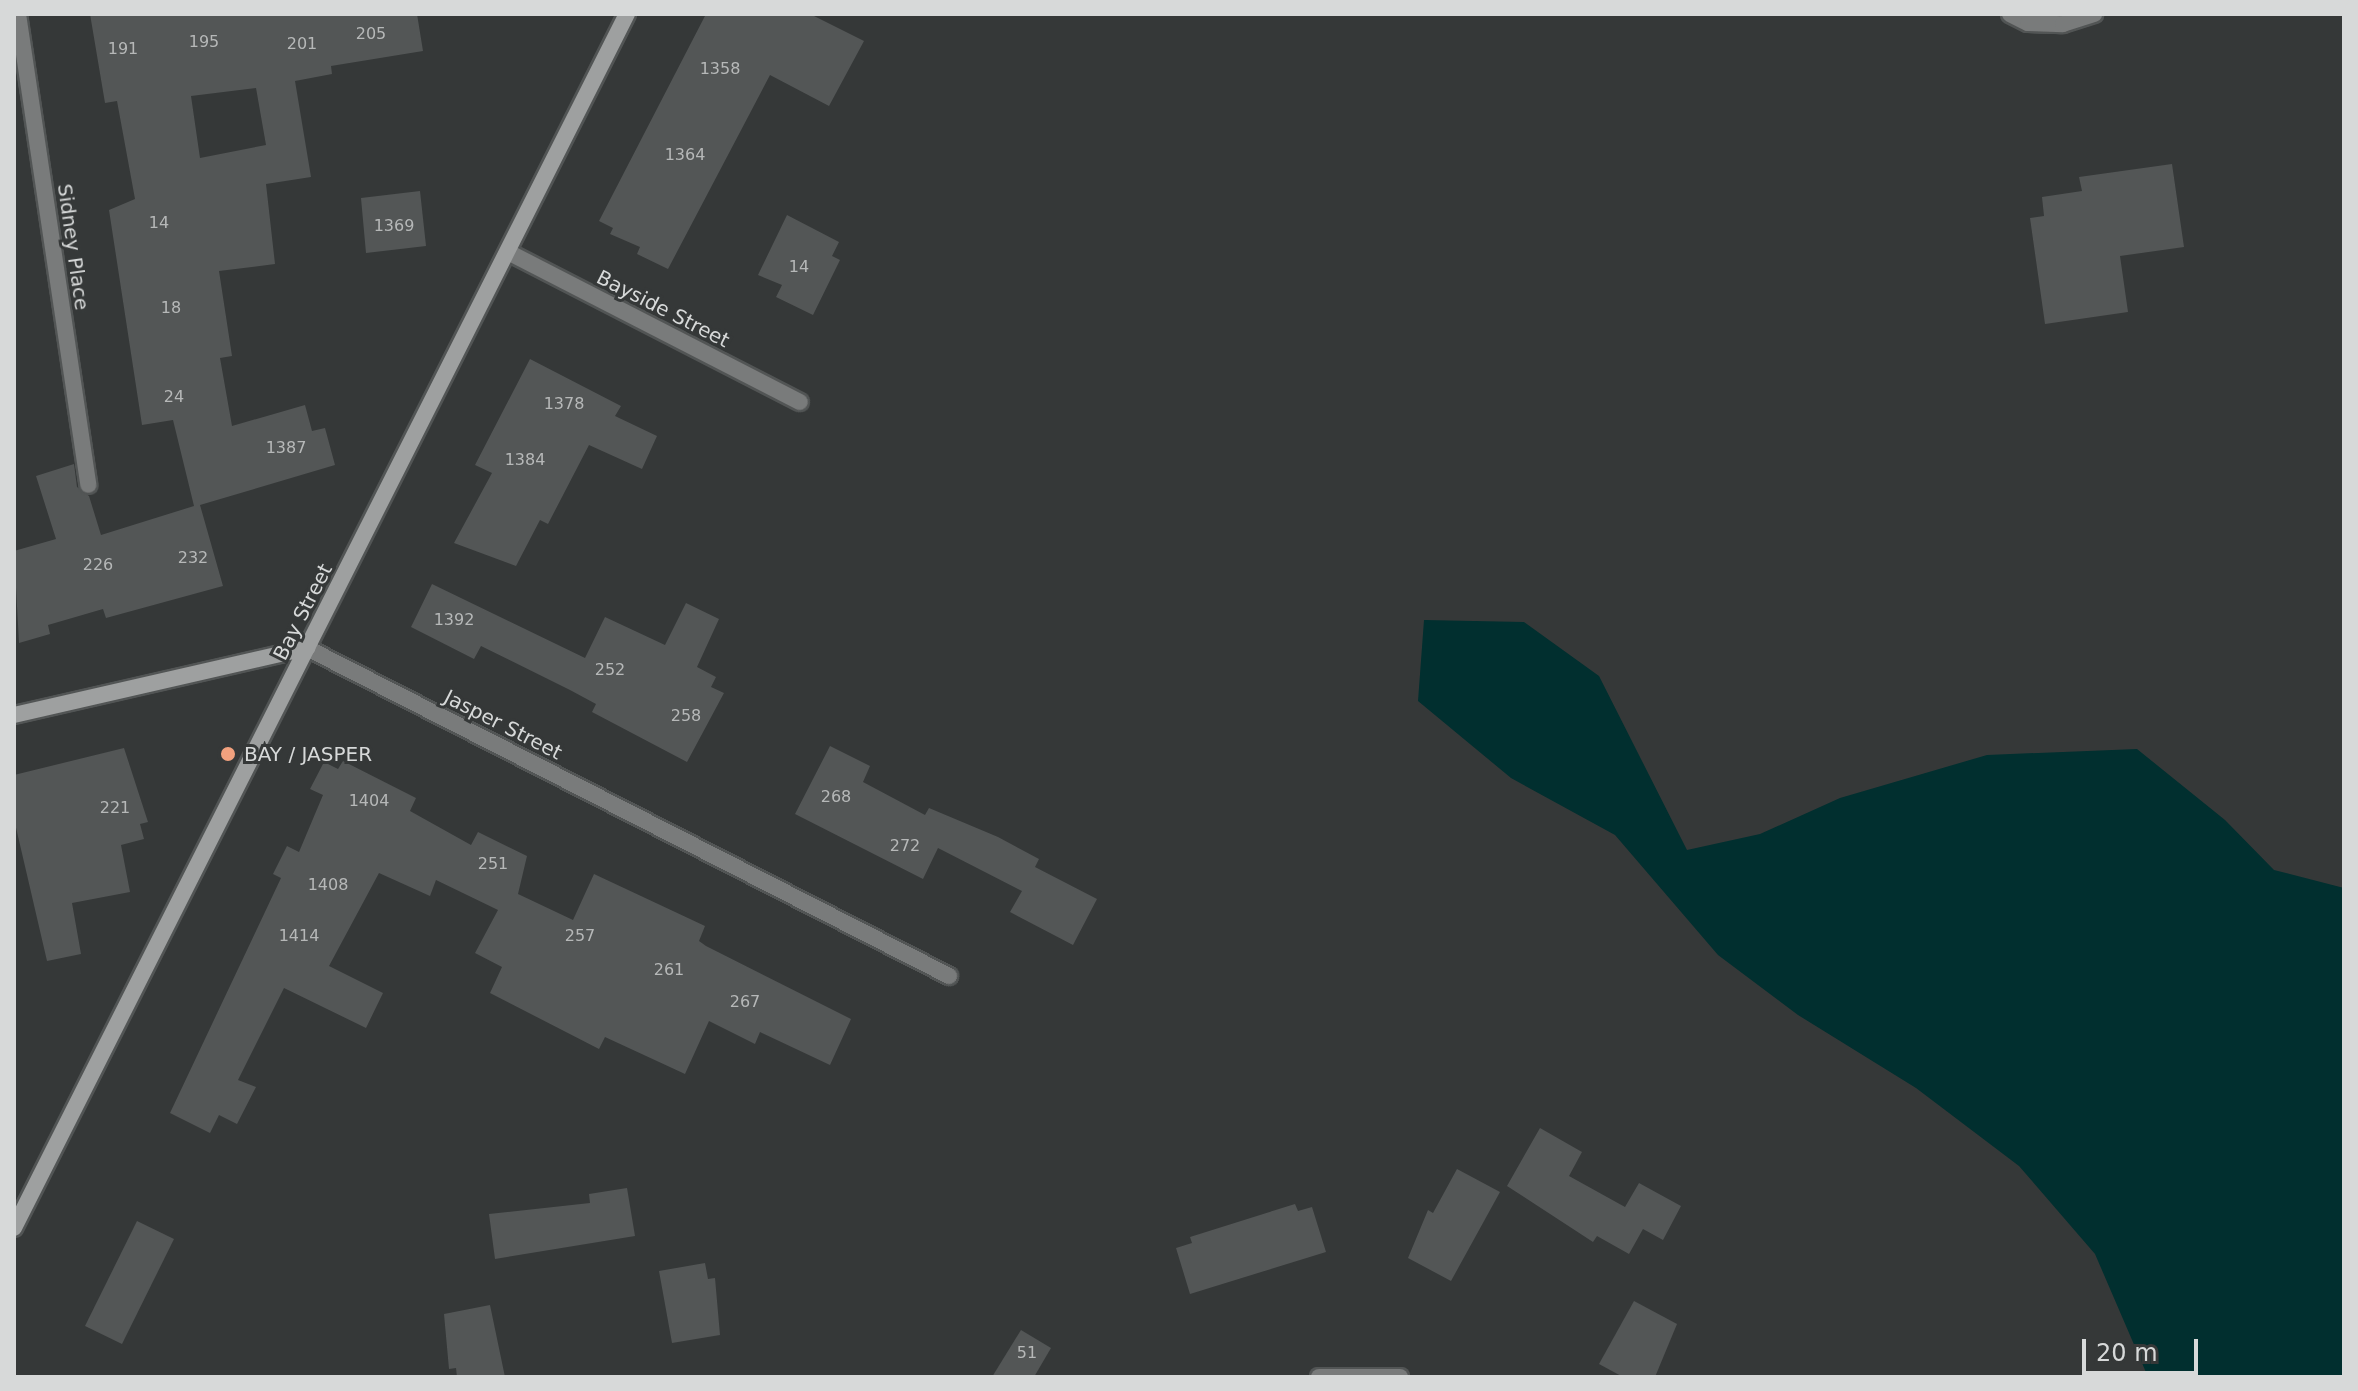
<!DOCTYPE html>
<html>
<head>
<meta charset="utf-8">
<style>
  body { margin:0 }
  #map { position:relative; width:2358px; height:1391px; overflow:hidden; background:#353838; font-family:"DejaVu Sans",sans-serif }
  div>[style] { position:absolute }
  .water>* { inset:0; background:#012f2f }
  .building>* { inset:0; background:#535656 }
  .roads { filter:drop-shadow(2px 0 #525555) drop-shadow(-2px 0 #525555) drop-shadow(0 2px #525555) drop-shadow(0 -2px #525555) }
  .minor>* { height:16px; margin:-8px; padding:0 8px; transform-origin:8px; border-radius:8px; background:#797b7b }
  .secondary>* { height:16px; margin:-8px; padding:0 8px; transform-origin:8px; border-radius:8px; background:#9ea0a0 }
  .dots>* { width:22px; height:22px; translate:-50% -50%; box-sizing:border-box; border:4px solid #353838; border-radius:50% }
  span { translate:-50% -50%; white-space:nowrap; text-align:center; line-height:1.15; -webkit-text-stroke:6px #353838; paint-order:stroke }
  .number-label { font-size:16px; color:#b6b8b8 }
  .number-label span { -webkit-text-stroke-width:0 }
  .street-label { font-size:20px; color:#d7d9d9 }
  .poi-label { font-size:20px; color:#d7d9d9 }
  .left { translate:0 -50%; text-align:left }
  .frame { position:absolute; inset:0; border:16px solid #d7d9d9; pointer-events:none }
  .scale { position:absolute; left:2082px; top:1339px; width:116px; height:36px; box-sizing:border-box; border:4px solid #d7d9d9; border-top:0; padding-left:10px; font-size:24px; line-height:28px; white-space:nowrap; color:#d7d9d9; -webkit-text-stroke:6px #353838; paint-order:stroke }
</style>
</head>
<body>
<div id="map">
  <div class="water">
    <div style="clip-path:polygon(1424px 620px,1524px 622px,1599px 676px,1687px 850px,1760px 834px,1840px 798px,1987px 755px,2137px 749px,2225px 820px,2274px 870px,2344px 888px,2344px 1377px,2148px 1377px,2095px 1254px,2019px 1166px,1916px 1088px,1798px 1015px,1718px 955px,1615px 835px,1511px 778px,1418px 701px)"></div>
  </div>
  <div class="building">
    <div style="clip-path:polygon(evenodd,90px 14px,417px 14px,423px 51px,331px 66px,332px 74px,295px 81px,311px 177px,266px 184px,275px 264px,219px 271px,232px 356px,220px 358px,232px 426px,305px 405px,312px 431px,325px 428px,335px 465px,200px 505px,223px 586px,106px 618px,103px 609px,48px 625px,50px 634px,19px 643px,14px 551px,56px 539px,36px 476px,74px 464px,77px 487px,89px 496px,101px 535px,194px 506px,173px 420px,142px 425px,109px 210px,135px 199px,117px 101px,105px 103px,90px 14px,256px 88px,266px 145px,200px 158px,191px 96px,256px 88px)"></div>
    <div style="clip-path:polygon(706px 14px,810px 14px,864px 41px,829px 106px,770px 75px,668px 269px,637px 254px,640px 247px,610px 234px,613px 228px,599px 221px)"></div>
    <div style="clip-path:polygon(2172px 164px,2184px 247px,2120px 256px,2128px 312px,2045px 324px,2030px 218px,2044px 216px,2042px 197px,2082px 191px,2079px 177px)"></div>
    <div style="clip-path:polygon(420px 191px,426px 246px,366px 253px,361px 198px)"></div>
    <div style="clip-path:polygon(787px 215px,839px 242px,832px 256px,840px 260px,813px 315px,776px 297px,782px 285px,758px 275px)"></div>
    <div style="clip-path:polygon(530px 359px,621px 406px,615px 416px,657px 436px,642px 469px,589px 445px,548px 524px,540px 520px,516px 566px,454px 543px,492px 473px,475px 465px)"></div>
    <div style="clip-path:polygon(432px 584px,585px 658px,605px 617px,665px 645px,686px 603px,719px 619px,697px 667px,716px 677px,711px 687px,724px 693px,687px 762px,592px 712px,596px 704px,570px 690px,481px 646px,474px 659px,411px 627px)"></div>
    <div style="clip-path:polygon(830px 746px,870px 766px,863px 782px,925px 815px,929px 808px,998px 837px,1039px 859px,1035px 867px,1097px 899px,1073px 945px,1010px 912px,1022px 891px,938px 848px,923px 879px,795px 814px)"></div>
    <div style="clip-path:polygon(124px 748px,148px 822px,140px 824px,144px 839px,121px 845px,130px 892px,72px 903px,81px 954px,47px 961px,14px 819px,14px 775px)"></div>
    <div style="clip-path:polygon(343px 761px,416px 798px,410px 811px,471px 845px,478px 832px,527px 856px,518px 894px,573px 920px,594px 874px,705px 926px,699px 941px,706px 946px,851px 1019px,830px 1065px,760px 1032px,755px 1044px,709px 1021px,685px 1074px,605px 1037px,599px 1049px,490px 993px,502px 967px,475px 953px,498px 910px,436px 880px,430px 896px,379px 873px,329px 966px,383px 993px,366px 1028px,284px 988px,238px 1080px,256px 1087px,237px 1124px,219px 1115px,210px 1133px,170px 1113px,281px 878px,273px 874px,287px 846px,299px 852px,323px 795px,310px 789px,324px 762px,338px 769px)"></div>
    <div style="clip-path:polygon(1540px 1128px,1582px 1152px,1569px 1176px,1625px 1207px,1639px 1183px,1681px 1206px,1663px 1240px,1643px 1229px,1629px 1254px,1597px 1236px,1593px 1242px,1507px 1186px)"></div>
    <div style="clip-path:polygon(1457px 1169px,1500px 1192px,1451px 1281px,1408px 1258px,1428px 1210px,1433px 1213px)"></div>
    <div style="clip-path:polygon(627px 1188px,635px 1236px,495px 1259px,489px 1214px,590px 1203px,589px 1194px)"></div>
    <div style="clip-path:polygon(1295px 1204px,1298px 1211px,1312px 1207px,1326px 1252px,1190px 1294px,1176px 1248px,1192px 1243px,1190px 1237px)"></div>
    <div style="clip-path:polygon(137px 1221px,174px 1239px,122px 1344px,85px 1326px)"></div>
    <div style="clip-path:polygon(705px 1263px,708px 1279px,715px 1278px,720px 1335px,672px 1343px,659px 1271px)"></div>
    <div style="clip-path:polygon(1634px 1301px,1677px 1324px,1655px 1377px,1623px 1377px,1599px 1364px)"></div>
    <div style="clip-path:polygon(490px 1305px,505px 1377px,457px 1377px,456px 1368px,449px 1369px,444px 1314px)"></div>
    <div style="clip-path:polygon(1021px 1330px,1051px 1348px,1034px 1377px,992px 1377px)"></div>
  </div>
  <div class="roads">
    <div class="minor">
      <div style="left:18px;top:14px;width:476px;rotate:81.5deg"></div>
      <div style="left:2010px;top:14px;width:20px;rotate:27deg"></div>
      <div style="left:2028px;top:23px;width:35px;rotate:2deg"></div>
      <div style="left:2063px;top:24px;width:33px;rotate:-18deg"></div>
      <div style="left:508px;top:252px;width:328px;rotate:27.2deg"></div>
      <div style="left:307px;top:648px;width:721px;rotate:27.06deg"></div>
      <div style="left:1319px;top:1377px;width:81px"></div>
    </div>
    <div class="secondary">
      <div style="left:14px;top:715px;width:301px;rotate:-12.9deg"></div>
      <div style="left:14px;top:1228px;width:1360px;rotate:-63.21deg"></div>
    </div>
  </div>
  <div class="dots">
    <div style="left:228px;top:754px;background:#f2a17e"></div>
  </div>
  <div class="number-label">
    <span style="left:371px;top:34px">205</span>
    <span style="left:204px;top:42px">195</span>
    <span style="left:302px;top:44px">201</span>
    <span style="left:123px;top:49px">191</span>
    <span style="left:720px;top:69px">1358</span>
    <span style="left:685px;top:155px">1364</span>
    <span style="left:159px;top:223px">14</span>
    <span style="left:394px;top:226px">1369</span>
    <span style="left:799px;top:267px">14</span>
    <span style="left:171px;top:308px">18</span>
    <span style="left:174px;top:397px">24</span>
    <span style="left:564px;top:404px">1378</span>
    <span style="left:286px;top:448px">1387</span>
    <span style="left:525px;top:460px">1384</span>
    <span style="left:193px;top:558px">232</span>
    <span style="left:98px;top:565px">226</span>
    <span style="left:454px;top:620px">1392</span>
    <span style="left:610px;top:670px">252</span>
    <span style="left:686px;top:716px">258</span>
    <span style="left:836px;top:797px">268</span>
    <span style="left:369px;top:801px">1404</span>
    <span style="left:115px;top:808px">221</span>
    <span style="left:905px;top:846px">272</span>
    <span style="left:493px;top:864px">251</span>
    <span style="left:328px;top:885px">1408</span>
    <span style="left:299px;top:936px">1414</span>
    <span style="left:580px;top:936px">257</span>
    <span style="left:669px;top:970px">261</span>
    <span style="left:745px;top:1002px">267</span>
    <span style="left:1027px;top:1353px">51</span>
  </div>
  <div class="street-label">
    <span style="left:73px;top:247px;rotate:82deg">Sidney Place</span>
    <span style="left:663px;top:309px;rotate:27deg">Bayside Street</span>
    <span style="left:303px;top:612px;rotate:-63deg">Bay Street</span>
    <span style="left:503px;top:725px;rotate:27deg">Jasper Street</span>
  </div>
  <div class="poi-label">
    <span class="left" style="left:244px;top:754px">BAY / JASPER</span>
  </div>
  <div class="frame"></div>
  <div class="scale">20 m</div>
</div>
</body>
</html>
